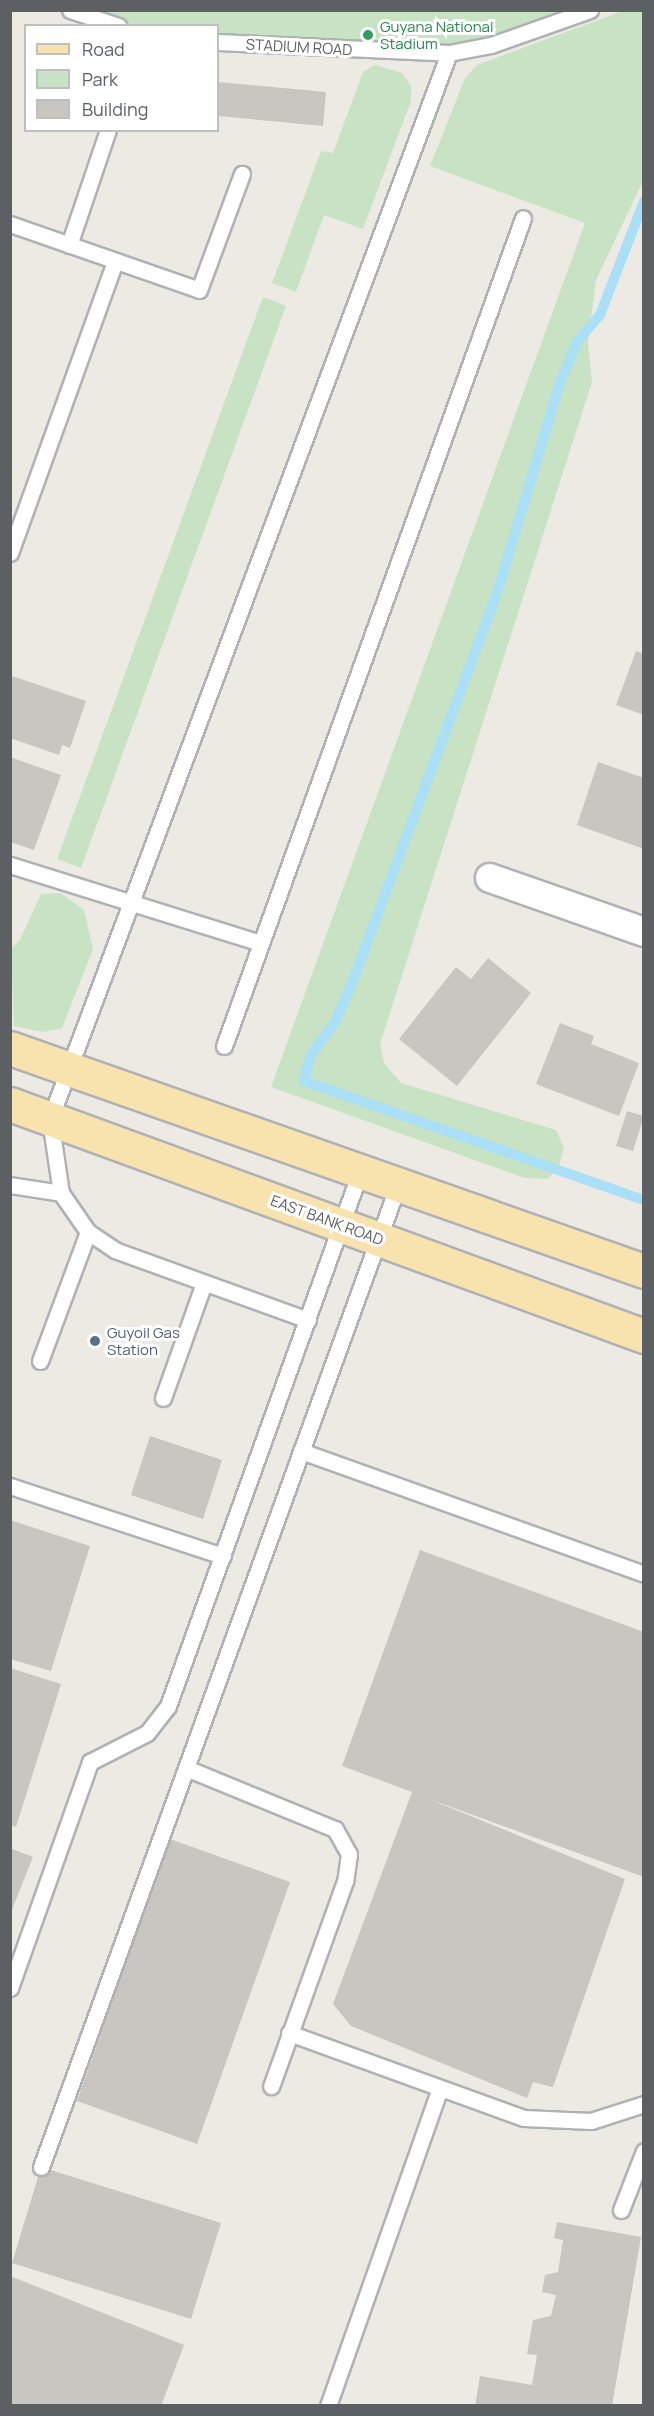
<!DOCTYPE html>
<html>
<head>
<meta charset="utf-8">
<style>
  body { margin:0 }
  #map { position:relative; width:654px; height:2416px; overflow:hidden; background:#edeae4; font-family:Manrope,sans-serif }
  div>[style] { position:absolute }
  .green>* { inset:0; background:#c7e3c3 }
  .stream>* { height:10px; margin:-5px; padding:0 5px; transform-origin:5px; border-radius:5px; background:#aadff8 }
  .building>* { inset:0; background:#c9c5c1 }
  .roads { filter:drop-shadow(2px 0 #afb2b5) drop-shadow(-2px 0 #afb2b5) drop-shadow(0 2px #afb2b5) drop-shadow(0 -2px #afb2b5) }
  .service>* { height:15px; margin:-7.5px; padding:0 7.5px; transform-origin:7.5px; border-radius:7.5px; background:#fff }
  .minor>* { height:28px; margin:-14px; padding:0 14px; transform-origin:14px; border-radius:14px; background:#fff }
  .primary>* { height:33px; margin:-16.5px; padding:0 16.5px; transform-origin:16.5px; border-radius:16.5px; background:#f8e3af }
  .dots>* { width:16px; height:16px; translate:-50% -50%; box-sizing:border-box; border:3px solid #fff; border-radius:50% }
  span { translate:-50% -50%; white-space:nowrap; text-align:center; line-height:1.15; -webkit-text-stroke:6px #fff; paint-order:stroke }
  .leisure-label { font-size:15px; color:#27864d }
  .left { translate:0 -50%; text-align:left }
  .street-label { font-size:15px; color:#5c6063 }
  .service-label { font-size:15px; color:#4e5e75 }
  .frame { position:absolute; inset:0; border:12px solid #5c6063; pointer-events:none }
  .legend { position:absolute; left:24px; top:24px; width:195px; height:108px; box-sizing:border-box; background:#fff; border:2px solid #bebfc1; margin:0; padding:8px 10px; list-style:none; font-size:18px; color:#5c6063 }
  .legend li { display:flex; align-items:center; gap:12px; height:30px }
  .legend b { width:30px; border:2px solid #bebfc1 }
</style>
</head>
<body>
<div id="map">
  <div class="green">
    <div style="clip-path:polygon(625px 10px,643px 11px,643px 181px,596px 280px,588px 342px,592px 382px,380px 1044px,384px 1063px,401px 1083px,556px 1130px,564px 1148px,559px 1166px,548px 1179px,525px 1178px,271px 1087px,585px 223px,430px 166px,465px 78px,477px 65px)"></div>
    <div style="clip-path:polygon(70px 11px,590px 11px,449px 53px,218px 42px,218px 26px,118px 25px)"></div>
    <div style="clip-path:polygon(375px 65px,402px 73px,411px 86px,411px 101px,363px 229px,324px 215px,296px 292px,272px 283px,321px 151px,333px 153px,363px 72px)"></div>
    <div style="clip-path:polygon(263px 297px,286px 306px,81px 868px,57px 859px)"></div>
    <div style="clip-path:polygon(60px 893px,84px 910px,93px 949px,62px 1028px,43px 1032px,14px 1026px,11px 948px,20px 940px,41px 894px)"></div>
  </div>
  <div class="stream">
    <div style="left:644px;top:201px;width:122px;rotate:111.1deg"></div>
    <div style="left:600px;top:315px;width:33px;rotate:131deg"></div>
    <div style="left:578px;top:340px;width:46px;rotate:113.2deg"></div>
    <div style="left:560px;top:382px;width:220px;rotate:106.6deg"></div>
    <div style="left:497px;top:593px;width:424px;rotate:110.4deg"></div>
    <div style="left:349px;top:990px;width:35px;rotate:114deg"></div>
    <div style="left:335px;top:1022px;width:42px;rotate:126.3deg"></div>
    <div style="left:310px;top:1056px;width:26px;rotate:103deg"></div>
    <div style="left:304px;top:1081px;width:360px;rotate:19.3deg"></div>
  </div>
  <div class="building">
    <div style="clip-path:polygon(218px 82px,326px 92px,323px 126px,218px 116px)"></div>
    <div style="clip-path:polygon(636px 651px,644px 654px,644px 715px,616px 705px)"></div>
    <div style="clip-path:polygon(12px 676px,86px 701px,70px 748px,62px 745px,59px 755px,10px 738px)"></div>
    <div style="clip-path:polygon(10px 757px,61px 775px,34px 850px,10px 842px)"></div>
    <div style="clip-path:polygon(598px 762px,644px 778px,644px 849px,577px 825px)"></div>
    <div style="clip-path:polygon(488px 958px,531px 993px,457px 1086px,399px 1039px,456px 967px,471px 979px)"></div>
    <div style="clip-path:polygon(560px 1023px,594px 1036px,591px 1044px,639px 1063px,619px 1116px,536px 1084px)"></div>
    <div style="clip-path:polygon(627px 1111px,644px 1116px,633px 1151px,616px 1146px)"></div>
    <div style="clip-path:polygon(150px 1436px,222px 1460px,203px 1519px,131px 1495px)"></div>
    <div style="clip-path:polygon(10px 1520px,90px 1546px,51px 1671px,10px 1659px)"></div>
    <div style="clip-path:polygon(420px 1550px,644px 1632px,644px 1877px,429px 1799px,625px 1879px,553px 2087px,533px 2082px,527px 2098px,351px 2026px,333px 2004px,412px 1792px,342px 1766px)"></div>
    <div style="clip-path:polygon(10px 1668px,61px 1684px,16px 1827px,10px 1825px)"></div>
    <div style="clip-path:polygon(170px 1839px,290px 1882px,197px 2144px,77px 2101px)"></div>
    <div style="clip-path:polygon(10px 1848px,33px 1857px,11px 1912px,10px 1912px)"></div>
    <div style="clip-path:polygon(41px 2167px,221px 2223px,191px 2319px,12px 2263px)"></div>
    <div style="clip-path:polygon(557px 2222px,641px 2237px,612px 2406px,475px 2406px,480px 2376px,532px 2385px,537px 2355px,527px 2354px,533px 2320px,551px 2316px,556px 2295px,542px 2292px,545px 2275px,558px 2272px,563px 2240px,554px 2238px)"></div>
    <div style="clip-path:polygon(10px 2276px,184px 2345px,161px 2406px,10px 2406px)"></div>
  </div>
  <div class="roads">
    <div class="service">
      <div style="left:70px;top:10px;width:51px;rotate:18.4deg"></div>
      <div style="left:218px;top:42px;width:231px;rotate:2.7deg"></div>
      <div style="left:449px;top:53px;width:43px;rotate:-10.8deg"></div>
      <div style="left:491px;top:45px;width:105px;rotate:-19.5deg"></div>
      <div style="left:10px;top:224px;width:200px;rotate:19.2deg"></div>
      <div style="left:199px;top:290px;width:124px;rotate:-69.7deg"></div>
      <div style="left:69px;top:245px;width:121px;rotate:-71.3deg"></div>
      <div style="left:10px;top:553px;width:310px;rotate:-70.2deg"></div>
      <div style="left:10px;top:865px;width:263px;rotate:17.3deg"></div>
      <div style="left:224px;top:1046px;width:880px;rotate:-70.14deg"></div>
      <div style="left:10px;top:1185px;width:52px;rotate:8.9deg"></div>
      <div style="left:308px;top:1320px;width:205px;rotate:-160.1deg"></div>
      <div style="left:115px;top:1250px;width:32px;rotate:-146deg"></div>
      <div style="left:88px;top:1232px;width:47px;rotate:-124.7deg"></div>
      <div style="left:61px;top:1193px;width:75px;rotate:-98.5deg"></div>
      <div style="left:50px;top:1119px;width:1138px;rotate:-69.48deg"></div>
      <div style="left:40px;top:1361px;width:138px;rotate:-69.6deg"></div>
      <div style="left:163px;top:1398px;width:122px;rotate:-70.4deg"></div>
      <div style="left:301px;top:1451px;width:364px;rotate:19.7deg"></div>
      <div style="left:10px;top:1486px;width:224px;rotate:18.2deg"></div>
      <div style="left:186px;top:1768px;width:161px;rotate:22.3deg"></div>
      <div style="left:335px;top:1829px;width:29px;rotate:61deg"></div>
      <div style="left:349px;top:1854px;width:27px;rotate:98deg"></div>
      <div style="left:345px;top:1881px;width:218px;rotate:109.8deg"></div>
      <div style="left:10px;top:1988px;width:240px;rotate:-70.5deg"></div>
      <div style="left:90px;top:1762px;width:64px;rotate:-27deg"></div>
      <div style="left:147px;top:1733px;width:34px;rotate:-52deg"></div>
      <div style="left:168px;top:1706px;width:567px;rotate:-70.22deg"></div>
      <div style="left:289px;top:2033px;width:250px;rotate:19.9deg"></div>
      <div style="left:524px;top:2118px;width:67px;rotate:2.6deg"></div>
      <div style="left:591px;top:2121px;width:56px;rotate:-17.8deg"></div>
      <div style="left:41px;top:2167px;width:1045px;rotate:-70.02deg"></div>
      <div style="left:621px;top:2210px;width:63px;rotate:-68.7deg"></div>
      <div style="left:328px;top:2406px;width:337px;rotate:-70.6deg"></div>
    </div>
    <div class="minor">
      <div style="left:490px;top:878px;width:163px;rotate:19.3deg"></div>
    </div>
    <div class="primary">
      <div style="left:10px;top:1048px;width:672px;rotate:19.38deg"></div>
      <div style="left:10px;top:1104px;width:675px;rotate:20.1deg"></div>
    </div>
  </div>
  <div class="dots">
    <div style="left:368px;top:35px;background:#2e9e5b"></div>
    <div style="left:95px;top:1341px;background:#5c6f8a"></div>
  </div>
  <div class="leisure-label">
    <span class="left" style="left:380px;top:35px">Guyana National<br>Stadium</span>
  </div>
  <div class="street-label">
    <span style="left:299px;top:47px;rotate:3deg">STADIUM ROAD</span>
    <span style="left:327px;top:1220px;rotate:20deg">EAST BANK ROAD</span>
  </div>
  <div class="service-label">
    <span class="left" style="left:107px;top:1341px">Guyoil Gas<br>Station</span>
  </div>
  <div class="frame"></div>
  <ul class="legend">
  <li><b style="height:8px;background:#f8e3af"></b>Road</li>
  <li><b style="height:16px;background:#c7e3c3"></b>Park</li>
  <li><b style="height:16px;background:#c9c5c1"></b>Building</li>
  </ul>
</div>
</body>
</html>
